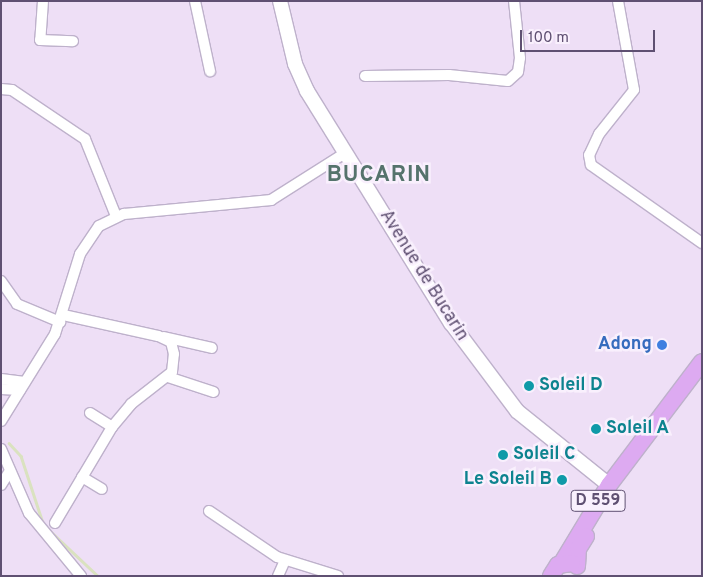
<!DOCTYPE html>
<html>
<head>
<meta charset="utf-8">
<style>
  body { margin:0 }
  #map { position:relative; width:703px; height:577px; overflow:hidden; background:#f5eafa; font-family:Overpass,sans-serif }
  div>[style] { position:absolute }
  .residential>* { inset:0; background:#eedff6 }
  .stream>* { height:2.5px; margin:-1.25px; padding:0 1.25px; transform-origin:1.25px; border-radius:1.25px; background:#dae2c0 }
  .roads { filter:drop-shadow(1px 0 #beb1cb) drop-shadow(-1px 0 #beb1cb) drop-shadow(0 1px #beb1cb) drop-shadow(0 -1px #beb1cb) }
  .street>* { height:10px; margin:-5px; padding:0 5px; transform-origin:5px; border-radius:5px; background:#fff }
  .secondary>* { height:14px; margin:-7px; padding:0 7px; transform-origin:7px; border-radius:7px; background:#fff }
  .primary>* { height:16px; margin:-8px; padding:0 8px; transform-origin:8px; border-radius:8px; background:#ddaaf1 }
  .dots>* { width:14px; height:14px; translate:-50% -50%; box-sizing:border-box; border:2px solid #f9f0fd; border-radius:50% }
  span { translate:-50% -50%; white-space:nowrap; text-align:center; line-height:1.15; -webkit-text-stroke:5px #f9f0fd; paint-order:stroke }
  .shield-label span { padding:1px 4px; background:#f9f0fd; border:1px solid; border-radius:4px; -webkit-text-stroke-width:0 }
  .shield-label { font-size:16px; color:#5f5072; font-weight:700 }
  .street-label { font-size:18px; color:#5f5072 }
  .shop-label { font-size:18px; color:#366cbe; font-weight:700 }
  .right { translate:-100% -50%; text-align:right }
  .culture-label { font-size:18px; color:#0d838f; font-weight:700 }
  .left { translate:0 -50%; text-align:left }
  .district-label { font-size:22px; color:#55736c; font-weight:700; letter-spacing:1px }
  .frame { position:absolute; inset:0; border:2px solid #5f5072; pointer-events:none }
  .scale { position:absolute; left:520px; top:30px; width:135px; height:22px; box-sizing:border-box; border:2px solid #5f5072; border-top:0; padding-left:6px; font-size:15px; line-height:18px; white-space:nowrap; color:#5f5072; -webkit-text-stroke:4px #f9f0fd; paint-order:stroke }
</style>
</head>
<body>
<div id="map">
  <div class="residential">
    <div style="clip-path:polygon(1px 1px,702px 1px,702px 576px,1px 576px)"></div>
  </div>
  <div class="stream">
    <div style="left:9px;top:443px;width:18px;rotate:47deg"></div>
    <div style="left:21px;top:456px;width:71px;rotate:71.8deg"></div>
    <div style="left:48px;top:529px;width:69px;rotate:43.2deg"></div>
  </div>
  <div class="roads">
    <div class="street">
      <div style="left:43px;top:1px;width:39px;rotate:94deg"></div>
      <div style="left:40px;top:40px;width:33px;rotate:2deg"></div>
      <div style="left:195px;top:1px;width:72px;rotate:77.9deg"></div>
      <div style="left:618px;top:1px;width:90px;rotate:79.8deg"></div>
      <div style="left:634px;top:90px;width:56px;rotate:128.5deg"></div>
      <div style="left:599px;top:134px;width:23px;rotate:115deg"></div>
      <div style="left:589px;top:155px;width:10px;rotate:79deg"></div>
      <div style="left:591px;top:165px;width:136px;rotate:35.1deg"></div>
      <div style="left:365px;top:76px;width:84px;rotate:-0.7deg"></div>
      <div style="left:449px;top:75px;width:59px;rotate:5.8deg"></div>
      <div style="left:508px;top:81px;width:13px;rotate:-42deg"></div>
      <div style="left:518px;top:72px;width:14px;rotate:-82deg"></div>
      <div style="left:520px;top:58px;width:57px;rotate:-96deg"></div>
      <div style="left:1px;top:89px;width:11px;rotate:5deg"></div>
      <div style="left:12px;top:90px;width:88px;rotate:33.9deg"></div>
      <div style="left:85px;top:139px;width:83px;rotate:68.1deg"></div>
      <div style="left:1px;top:281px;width:28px;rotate:55deg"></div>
      <div style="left:17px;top:304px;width:47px;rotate:22.7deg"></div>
      <div style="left:164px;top:337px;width:49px;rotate:12.9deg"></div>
      <div style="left:168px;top:377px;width:48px;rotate:18.1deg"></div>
      <div style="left:1px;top:379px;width:24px;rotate:7deg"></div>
      <div style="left:1px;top:389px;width:19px;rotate:3deg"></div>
      <div style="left:90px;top:413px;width:26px;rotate:32deg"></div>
      <div style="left:1px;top:421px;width:102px;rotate:-58.2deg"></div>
      <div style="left:55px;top:334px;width:84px;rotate:-72.6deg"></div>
      <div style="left:80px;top:254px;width:34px;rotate:-56deg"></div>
      <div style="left:99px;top:226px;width:28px;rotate:-26deg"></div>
      <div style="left:124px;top:214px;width:148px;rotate:-5.4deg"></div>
      <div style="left:271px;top:200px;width:88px;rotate:-32.4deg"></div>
      <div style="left:1px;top:449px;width:70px;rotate:66.4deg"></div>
      <div style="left:29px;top:513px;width:82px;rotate:50.5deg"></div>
      <div style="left:82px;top:477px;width:23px;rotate:31deg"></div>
      <div style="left:1px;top:485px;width:15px;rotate:-58deg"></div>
      <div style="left:209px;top:511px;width:82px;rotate:34.1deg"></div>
      <div style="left:277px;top:557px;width:64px;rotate:17.3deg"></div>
      <div style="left:55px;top:523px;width:112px;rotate:-59.3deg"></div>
      <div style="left:112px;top:427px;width:30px;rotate:-50deg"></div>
      <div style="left:131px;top:404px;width:52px;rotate:-38deg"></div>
      <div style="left:172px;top:372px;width:18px;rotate:-84deg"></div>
      <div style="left:174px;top:354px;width:12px;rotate:-104deg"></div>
      <div style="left:171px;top:342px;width:14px;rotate:-155deg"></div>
      <div style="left:158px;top:336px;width:97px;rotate:-167.5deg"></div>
      <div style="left:278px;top:576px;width:17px;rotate:-66deg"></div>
    </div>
    <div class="secondary">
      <div style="left:280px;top:1px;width:65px;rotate:76.6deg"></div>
      <div style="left:295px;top:64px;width:30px;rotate:66deg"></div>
      <div style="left:307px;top:91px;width:273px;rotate:58.2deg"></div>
      <div style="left:451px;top:323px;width:110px;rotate:53.1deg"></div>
      <div style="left:517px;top:411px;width:118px;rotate:38.8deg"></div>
    </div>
    <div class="primary">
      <div style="left:562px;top:563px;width:91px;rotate:-58.9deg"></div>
      <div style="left:609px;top:485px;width:154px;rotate:-52.9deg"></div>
      <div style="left:577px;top:566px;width:17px;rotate:-87deg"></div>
      <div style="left:578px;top:549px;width:15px;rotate:-58deg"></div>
      <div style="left:551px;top:576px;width:13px;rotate:-58deg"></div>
      <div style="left:558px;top:565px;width:14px;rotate:-8deg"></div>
    </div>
  </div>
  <div class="dots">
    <div style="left:662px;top:345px;background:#3f7fe0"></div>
    <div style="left:529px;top:386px;background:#0f9aa8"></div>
    <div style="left:596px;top:429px;background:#0f9aa8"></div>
    <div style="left:503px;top:455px;background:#0f9aa8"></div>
    <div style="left:562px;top:480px;background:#0f9aa8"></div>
  </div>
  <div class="shield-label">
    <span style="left:598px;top:501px">D 559</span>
  </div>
  <div class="street-label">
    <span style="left:423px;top:276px;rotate:58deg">Avenue de Bucarin</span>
  </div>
  <div class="shop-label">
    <span class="right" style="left:652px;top:345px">Adong</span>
  </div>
  <div class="culture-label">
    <span class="left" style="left:539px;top:386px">Soleil D</span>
    <span class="left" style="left:606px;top:429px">Soleil A</span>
    <span class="left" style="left:513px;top:455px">Soleil C</span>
    <span class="right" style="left:552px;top:480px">Le Soleil B</span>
  </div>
  <div class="district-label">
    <span style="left:379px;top:176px">BUCARIN</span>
  </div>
  <div class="frame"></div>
  <div class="scale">100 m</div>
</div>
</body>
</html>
